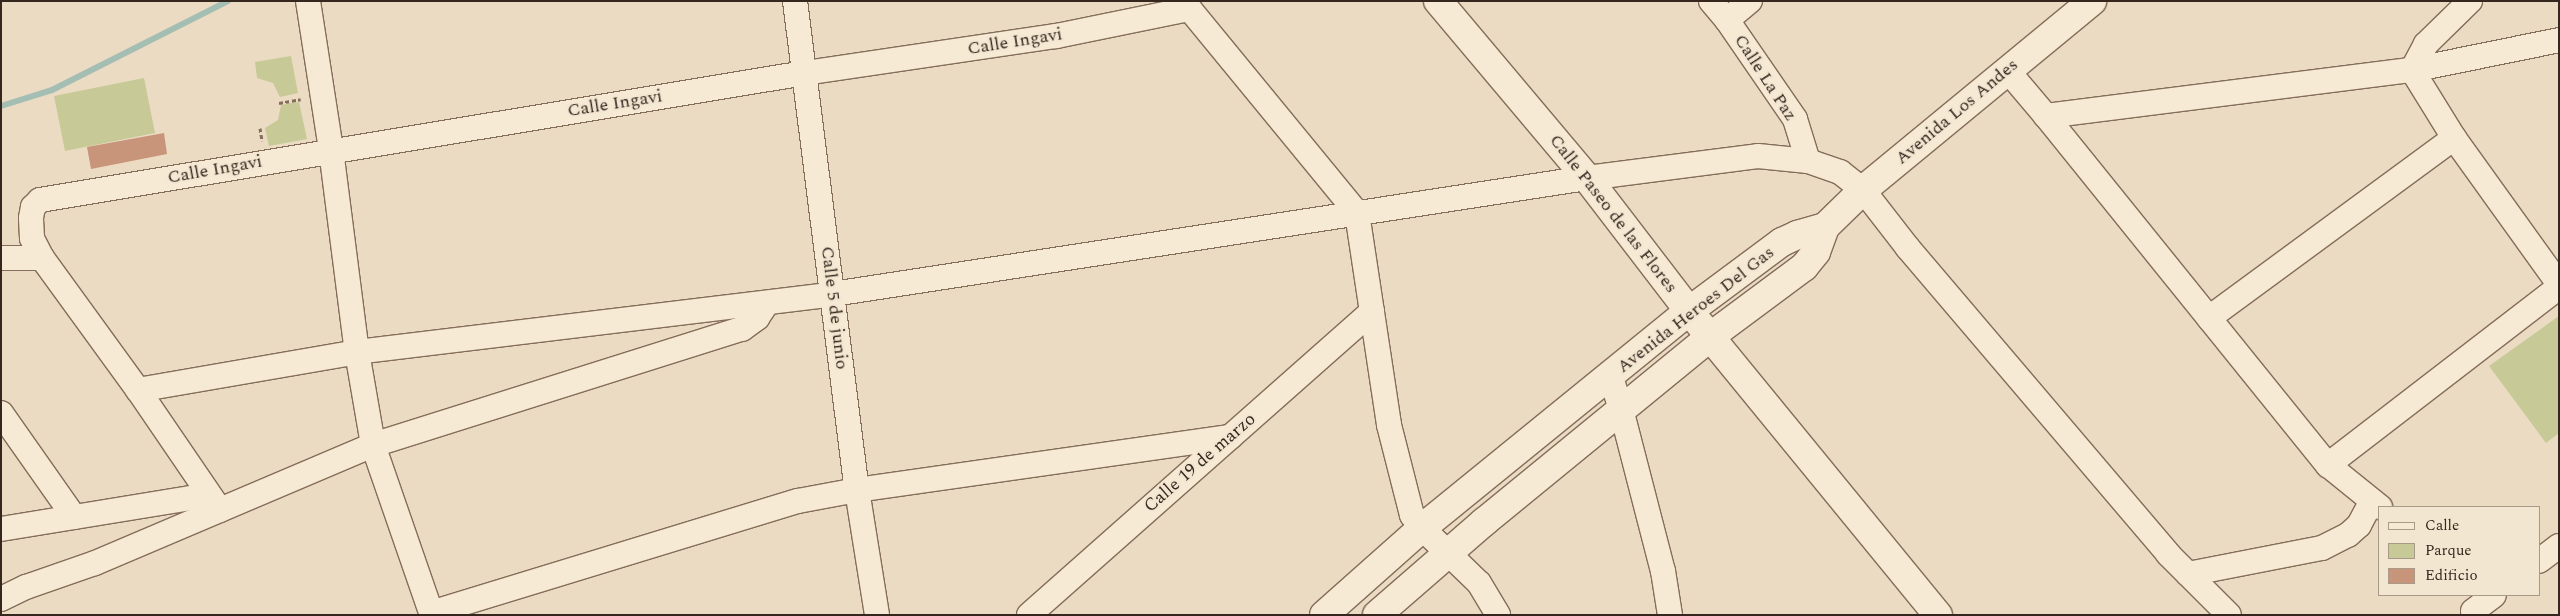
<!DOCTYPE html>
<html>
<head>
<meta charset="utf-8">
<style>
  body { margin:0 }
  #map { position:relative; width:2560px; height:616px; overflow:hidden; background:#ebdbc2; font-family:Spectral,serif }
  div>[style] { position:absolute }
  .green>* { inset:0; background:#c7c997 }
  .stream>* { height:6px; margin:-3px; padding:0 3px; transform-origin:3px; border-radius:3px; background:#a4beb4 }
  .building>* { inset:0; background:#c8947a }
  .path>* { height:3px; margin-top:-1.5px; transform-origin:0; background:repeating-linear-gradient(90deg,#846d5a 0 4px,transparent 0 6.5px) }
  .roads { filter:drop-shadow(1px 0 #846d5a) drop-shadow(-1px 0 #846d5a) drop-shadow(0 1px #846d5a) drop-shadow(0 -1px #846d5a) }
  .minor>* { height:24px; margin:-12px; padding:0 12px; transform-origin:12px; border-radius:12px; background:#f7ead5 }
  .tertiary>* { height:28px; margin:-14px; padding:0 14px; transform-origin:14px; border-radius:14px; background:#f7ead5 }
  span { translate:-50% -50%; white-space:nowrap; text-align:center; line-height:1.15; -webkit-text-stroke:4px #f3e6d1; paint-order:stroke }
  .street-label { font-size:18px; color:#35271e }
  .frame { position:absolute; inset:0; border:2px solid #35271e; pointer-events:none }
  .legend { position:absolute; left:2378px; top:506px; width:162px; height:90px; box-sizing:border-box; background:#f3e6d1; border:1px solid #a79a89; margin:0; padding:6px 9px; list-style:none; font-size:15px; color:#35271e }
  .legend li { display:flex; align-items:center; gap:10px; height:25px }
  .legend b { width:25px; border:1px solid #a79a89 }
</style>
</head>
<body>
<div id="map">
  <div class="green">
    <div style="clip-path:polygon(291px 56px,298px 93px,280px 97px,273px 83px,257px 78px,255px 62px)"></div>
    <div style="clip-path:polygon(144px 78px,155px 133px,65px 151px,54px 96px)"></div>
    <div style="clip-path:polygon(299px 102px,307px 139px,269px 146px,265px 128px,278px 120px,281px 105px)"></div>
    <div style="clip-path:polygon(2559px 316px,2559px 433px,2546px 443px,2489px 366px)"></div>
  </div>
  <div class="stream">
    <div style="left:1px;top:106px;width:53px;rotate:-17.4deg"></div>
    <div style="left:52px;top:90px;width:197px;rotate:-26.8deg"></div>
  </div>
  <div class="building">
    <div style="clip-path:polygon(164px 133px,167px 154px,91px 169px,87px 147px)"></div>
  </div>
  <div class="path">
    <div style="left:279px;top:103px;width:22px;rotate:-10deg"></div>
    <div style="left:260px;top:128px;width:13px;rotate:81deg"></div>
  </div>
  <div class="roads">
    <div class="minor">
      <div style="left:308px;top:1px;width:151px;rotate:81.2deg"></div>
      <div style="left:331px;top:150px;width:204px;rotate:82.7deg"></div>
      <div style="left:357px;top:352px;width:94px;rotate:80.2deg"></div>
      <div style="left:373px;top:445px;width:180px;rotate:70.9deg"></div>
      <div style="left:795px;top:1px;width:493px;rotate:82.8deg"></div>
      <div style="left:857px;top:490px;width:127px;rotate:80.9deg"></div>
      <div style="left:1183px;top:1px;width:274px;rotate:50.6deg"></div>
      <div style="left:1357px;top:213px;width:214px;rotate:81.4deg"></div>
      <div style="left:1389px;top:425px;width:93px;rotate:75.7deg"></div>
      <div style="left:1412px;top:515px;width:16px;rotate:52deg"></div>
      <div style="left:1422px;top:528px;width:79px;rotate:44deg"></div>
      <div style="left:1479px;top:583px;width:37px;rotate:59deg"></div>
      <div style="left:1711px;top:1px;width:25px;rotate:50deg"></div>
      <div style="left:1727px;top:20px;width:120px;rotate:55.5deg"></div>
      <div style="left:1795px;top:119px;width:44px;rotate:72.8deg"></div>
      <div style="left:2470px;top:1px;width:62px;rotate:135.7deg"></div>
      <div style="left:2426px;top:44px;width:30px;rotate:118deg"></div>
      <div style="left:2412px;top:70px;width:80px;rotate:58.3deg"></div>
      <div style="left:2454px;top:138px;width:180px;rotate:54.3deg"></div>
      <div style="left:1727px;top:20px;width:30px;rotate:-40deg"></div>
      <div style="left:2007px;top:70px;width:60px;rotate:49.7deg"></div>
      <div style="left:2046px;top:116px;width:449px;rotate:51.1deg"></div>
      <div style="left:2328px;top:465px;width:67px;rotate:38.9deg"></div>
      <div style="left:2046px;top:116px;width:369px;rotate:-7.2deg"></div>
      <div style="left:2412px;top:70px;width:150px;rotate:-11.5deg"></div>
      <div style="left:1px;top:258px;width:41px"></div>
      <div style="left:2209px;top:318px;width:304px;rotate:-36.3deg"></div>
      <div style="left:1611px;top:377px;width:34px;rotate:73deg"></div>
      <div style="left:1621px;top:409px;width:167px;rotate:75.5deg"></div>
      <div style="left:1663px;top:571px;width:45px;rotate:81deg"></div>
      <div style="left:138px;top:390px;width:222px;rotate:-9.8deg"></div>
      <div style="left:357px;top:352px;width:480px;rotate:-6.9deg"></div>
      <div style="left:833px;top:294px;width:763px;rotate:-8.75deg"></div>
      <div style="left:1587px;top:178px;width:172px;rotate:-7.3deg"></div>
      <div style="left:1758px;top:156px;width:50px;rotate:5.7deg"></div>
      <div style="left:1808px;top:161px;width:34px;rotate:19deg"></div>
      <div style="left:1840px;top:172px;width:29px;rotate:38deg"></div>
      <div style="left:1863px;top:190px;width:73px;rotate:52.2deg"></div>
      <div style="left:1908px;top:248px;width:402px;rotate:49.6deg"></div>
      <div style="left:2168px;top:554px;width:86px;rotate:45deg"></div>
      <div style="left:1px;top:413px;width:127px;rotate:54.9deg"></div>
      <div style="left:2328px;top:465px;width:292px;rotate:-37.6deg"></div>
      <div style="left:220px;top:510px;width:145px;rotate:-124.3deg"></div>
      <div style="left:138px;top:390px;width:163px;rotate:-126deg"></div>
      <div style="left:42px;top:258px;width:22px;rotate:-117deg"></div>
      <div style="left:32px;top:238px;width:20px;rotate:-93deg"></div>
      <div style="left:31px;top:218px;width:11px;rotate:-80deg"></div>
      <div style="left:33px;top:207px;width:10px;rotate:-45deg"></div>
      <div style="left:40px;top:200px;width:775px;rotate:-9.43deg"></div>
      <div style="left:805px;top:73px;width:254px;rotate:-8.4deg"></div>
      <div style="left:1056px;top:36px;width:136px;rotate:-11.5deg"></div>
      <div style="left:1px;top:529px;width:210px;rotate:-9.3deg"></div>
      <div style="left:2539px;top:561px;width:25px;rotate:-37deg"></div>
      <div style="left:2188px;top:574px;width:136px;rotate:-11deg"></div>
      <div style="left:2322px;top:548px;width:29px;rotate:-27deg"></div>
      <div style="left:2348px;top:535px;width:15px;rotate:-42deg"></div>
      <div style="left:2359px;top:525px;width:27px;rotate:-62deg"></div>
      <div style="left:1px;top:599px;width:28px;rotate:-26deg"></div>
      <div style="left:26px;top:587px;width:73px;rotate:-19.2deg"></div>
      <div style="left:95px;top:563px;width:302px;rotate:-23deg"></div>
      <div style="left:373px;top:445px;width:387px;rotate:-17.5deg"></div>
      <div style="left:742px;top:329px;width:19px;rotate:-36deg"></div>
      <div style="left:757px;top:318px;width:18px;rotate:-56deg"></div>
      <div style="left:2473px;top:611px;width:26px;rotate:-37deg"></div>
      <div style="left:431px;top:613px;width:384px;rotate:-17deg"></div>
      <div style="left:798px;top:501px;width:60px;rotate:-10.6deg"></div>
      <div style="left:857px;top:490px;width:377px;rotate:-8.1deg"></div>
      <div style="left:1029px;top:615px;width:458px;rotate:-41.5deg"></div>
    </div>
    <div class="tertiary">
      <div style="left:1438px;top:1px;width:231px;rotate:49.9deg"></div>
      <div style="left:1587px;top:178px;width:168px;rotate:52.5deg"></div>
      <div style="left:1689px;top:311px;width:393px;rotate:50.7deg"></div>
      <div style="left:1324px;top:615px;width:131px;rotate:-41.6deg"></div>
      <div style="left:1422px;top:528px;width:344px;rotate:-39.1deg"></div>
      <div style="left:1689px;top:311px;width:116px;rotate:-36.6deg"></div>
      <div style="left:1782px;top:242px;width:17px;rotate:-25deg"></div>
      <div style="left:1797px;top:235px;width:29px;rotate:-16deg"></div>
      <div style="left:1377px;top:615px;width:142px;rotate:-41deg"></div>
      <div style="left:1484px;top:522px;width:293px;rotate:-39.3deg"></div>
      <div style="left:1711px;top:336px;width:116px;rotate:-36.6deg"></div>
      <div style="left:1804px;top:267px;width:19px;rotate:-51deg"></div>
      <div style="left:1816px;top:252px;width:27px;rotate:-70deg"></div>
      <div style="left:1825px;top:227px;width:53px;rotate:-44.2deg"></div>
      <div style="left:1863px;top:190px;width:297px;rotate:-39.5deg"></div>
    </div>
  </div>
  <div class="street-label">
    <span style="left:1015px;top:42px;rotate:-9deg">Calle Ingavi</span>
    <span style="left:1765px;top:78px;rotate:57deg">Calle La Paz</span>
    <span style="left:615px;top:104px;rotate:-9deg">Calle Ingavi</span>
    <span style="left:1957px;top:112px;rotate:-40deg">Avenida Los Andes</span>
    <span style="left:215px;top:170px;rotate:-10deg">Calle Ingavi</span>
    <span style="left:1613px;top:214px;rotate:52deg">Calle Paseo de las Flores</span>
    <span style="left:834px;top:308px;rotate:83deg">Calle 5 de junio</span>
    <span style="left:1696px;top:310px;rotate:-38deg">Avenida Heroes Del Gas</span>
    <span style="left:1200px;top:463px;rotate:-41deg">Calle 19 de marzo</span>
  </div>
  <div class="frame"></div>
  <ul class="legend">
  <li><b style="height:6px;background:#f7ead5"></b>Calle</li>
  <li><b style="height:14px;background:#c7c997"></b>Parque</li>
  <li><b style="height:14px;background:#c8947a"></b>Edificio</li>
  </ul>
</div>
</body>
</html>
